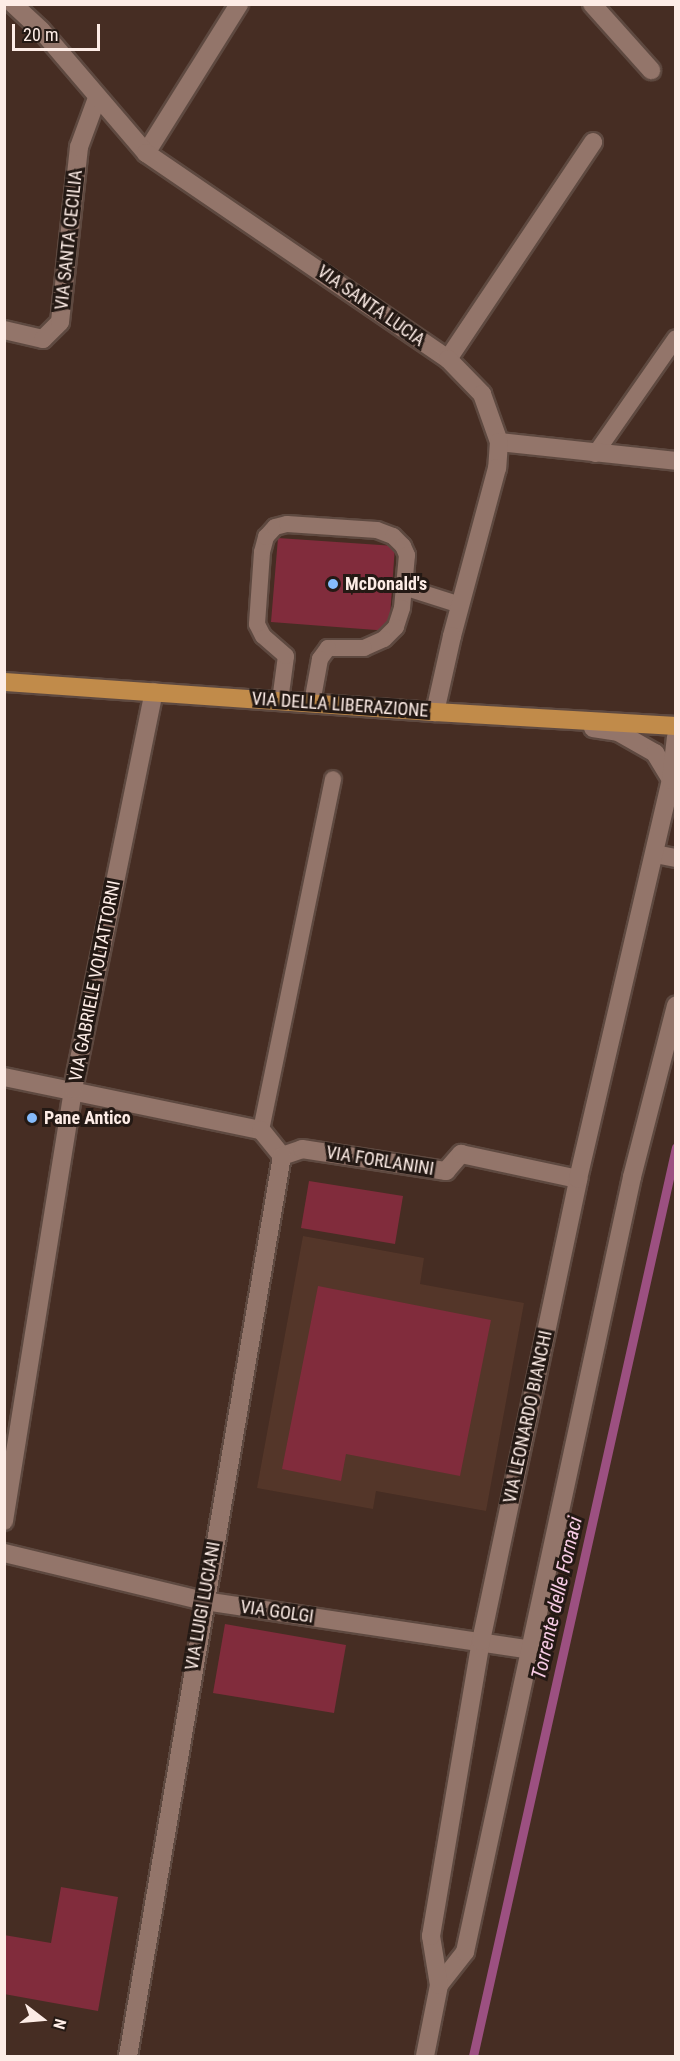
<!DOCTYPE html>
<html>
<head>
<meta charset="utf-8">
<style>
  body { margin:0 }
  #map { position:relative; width:680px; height:2061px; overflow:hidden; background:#462d23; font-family:"Roboto Condensed",sans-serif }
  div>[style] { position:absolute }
  .built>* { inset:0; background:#543629 }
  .stream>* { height:9px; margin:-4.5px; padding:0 4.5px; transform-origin:4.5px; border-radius:4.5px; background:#9c5081 }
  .building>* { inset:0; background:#812c3c }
  .roads { filter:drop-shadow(2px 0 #5e4940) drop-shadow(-2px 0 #5e4940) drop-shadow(0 2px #5e4940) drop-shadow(0 -2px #5e4940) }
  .lane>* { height:16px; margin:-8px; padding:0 8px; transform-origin:8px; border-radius:8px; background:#93756a }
  .street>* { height:18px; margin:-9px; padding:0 9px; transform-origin:9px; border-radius:9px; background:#93756a }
  .secondary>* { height:18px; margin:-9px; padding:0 9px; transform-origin:9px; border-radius:9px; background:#93756a }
  .primary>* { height:18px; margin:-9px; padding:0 9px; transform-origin:9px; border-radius:9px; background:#c18b4a }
  .dots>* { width:16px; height:16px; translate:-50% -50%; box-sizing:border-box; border:3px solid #241914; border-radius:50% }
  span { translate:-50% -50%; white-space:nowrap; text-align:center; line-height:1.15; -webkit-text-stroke:6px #241914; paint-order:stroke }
  .street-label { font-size:18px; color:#fdece6 }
  .poi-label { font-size:18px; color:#fdece6; font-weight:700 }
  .left { translate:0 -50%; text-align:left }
  .water-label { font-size:20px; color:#f7cbe4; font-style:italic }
  .frame { position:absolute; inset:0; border:6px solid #fdece6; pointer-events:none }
  .north { position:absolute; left:12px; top:1989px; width:60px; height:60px; -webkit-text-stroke:4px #241914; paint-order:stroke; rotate:106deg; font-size:16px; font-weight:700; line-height:24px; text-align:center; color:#fdece6 }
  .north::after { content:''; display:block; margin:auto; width:21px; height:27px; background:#fdece6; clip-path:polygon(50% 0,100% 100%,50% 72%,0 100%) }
  .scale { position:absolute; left:12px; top:24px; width:88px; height:27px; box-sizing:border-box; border:3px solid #fdece6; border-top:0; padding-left:8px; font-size:18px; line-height:21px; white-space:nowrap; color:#fdece6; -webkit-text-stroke:4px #241914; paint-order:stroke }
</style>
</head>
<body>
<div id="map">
  <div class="built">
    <div style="clip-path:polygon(303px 1236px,424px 1258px,420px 1284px,524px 1303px,486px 1511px,376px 1491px,373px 1509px,257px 1488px)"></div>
  </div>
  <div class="stream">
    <div style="left:473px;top:2056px;width:931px;rotate:-77.41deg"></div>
  </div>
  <div class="building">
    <div style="clip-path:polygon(278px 538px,395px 546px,389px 631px,271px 622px)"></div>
    <div style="clip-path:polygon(309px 1181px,403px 1196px,395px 1244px,301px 1228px)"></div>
    <div style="clip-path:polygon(318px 1286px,491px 1320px,460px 1476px,346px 1454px,341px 1481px,282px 1469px)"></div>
    <div style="clip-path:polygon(225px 1624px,346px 1645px,334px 1713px,213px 1693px)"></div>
    <div style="clip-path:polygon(61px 1887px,118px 1897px,98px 2011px,4px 1994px,4px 1935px,51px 1943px)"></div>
  </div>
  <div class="roads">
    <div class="lane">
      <div style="left:595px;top:454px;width:141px;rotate:-55.1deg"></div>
      <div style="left:404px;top:587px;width:59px;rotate:17.8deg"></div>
      <div style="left:280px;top:701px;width:45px;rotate:-82.4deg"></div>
      <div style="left:286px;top:656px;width:30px;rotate:-139deg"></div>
      <div style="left:263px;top:636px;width:13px;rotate:-117deg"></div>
      <div style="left:257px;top:624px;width:72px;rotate:-86deg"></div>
      <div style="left:262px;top:552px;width:16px;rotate:-75deg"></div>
      <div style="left:266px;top:537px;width:13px;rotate:-48deg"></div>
      <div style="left:275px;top:527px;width:12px;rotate:-14deg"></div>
      <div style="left:287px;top:524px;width:90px;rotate:3.8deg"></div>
      <div style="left:377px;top:530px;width:17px;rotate:21deg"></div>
      <div style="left:393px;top:536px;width:14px;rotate:45deg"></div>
      <div style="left:403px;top:546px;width:10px;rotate:66deg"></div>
      <div style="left:407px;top:555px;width:53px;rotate:95.4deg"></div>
      <div style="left:402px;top:608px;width:20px;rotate:108deg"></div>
      <div style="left:396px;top:627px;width:17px;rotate:135deg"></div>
      <div style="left:384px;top:639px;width:22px;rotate:156deg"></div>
      <div style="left:364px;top:648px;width:36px;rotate:180deg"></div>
      <div style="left:328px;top:648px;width:14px;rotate:126deg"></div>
      <div style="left:320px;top:659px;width:45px;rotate:100.3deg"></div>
      <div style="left:261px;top:1130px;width:358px;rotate:-78.4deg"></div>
    </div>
    <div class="street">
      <div style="left:592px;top:4px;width:89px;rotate:48.2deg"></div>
      <div style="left:146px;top:153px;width:176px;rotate:-58deg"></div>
      <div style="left:4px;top:330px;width:40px;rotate:13deg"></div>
      <div style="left:43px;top:339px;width:24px;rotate:-45deg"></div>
      <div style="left:60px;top:322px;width:176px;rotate:-83.8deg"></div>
      <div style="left:79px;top:147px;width:52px;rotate:-69.8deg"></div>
      <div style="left:448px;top:359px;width:261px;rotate:-56.2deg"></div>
      <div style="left:499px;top:442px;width:178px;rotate:6.1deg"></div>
      <div style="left:593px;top:728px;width:25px;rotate:9deg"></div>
      <div style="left:618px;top:732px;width:43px;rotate:29.6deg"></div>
      <div style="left:655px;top:753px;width:31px;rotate:59deg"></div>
      <div style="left:655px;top:854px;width:21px;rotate:11deg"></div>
      <div style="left:4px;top:1077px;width:262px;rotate:11.7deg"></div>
      <div style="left:261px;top:1130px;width:33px;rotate:51deg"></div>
      <div style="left:282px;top:1156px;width:21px;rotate:-19deg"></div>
      <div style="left:302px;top:1149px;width:146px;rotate:8.7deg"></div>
      <div style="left:446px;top:1171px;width:23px;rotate:-49deg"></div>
      <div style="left:461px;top:1154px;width:120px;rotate:12.1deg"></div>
      <div style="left:4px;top:1521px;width:437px;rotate:-80.9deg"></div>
      <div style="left:73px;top:1089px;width:405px;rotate:-78.5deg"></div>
      <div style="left:4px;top:1553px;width:206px;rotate:13.5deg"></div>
      <div style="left:204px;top:1601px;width:331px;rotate:8.5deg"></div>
      <div style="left:439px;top:1985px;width:42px;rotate:-51.8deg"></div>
      <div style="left:465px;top:1952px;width:793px;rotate:-77.84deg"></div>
      <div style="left:632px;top:1177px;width:177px;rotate:-75.6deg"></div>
      <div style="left:128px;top:2056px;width:913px;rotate:-80.29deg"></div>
      <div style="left:425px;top:2056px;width:72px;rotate:-78.8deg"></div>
      <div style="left:439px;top:1985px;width:50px;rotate:-99.3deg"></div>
      <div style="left:431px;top:1936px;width:299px;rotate:-80.4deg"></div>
      <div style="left:481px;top:1641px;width:472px;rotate:-78.1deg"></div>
      <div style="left:578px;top:1179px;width:410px;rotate:-76.9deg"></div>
      <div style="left:671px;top:780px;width:43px;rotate:-83.4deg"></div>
    </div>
    <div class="secondary">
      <div style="left:13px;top:4px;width:38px;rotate:43deg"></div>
      <div style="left:41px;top:30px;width:162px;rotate:49.5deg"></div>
      <div style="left:146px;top:153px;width:366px;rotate:34.3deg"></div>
      <div style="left:448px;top:359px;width:49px;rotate:45.8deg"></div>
      <div style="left:482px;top:394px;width:51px;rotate:70.5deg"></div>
      <div style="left:499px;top:442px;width:26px;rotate:94deg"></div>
      <div style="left:497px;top:468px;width:174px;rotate:105deg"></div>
      <div style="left:452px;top:636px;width:78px;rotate:102.6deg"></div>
    </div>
    <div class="primary">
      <div style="left:4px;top:682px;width:432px;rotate:4deg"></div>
      <div style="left:435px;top:712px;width:241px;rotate:3.3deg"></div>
    </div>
  </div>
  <div class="dots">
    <div style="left:333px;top:584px;background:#85bbfb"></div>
    <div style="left:32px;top:1118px;background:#85bbfb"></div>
  </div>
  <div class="street-label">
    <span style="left:69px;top:240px;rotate:-84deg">VIA SANTA CECILIA</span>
    <span style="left:371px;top:306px;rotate:35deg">VIA SANTA LUCIA</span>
    <span style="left:340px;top:705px;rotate:4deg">VIA DELLA LIBERAZIONE</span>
    <span style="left:95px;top:981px;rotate:-79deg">VIA GABRIELE VOLTATTORNI</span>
    <span style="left:380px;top:1161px;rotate:9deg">VIA FORLANINI</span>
    <span style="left:528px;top:1417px;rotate:-78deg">VIA LEONARDO BIANCHI</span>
    <span style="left:203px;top:1606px;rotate:-80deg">VIA LUIGI LUCIANI</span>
    <span style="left:277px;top:1612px;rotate:8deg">VIA GOLGI</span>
  </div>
  <div class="poi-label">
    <span class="left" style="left:345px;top:584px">McDonald's</span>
    <span class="left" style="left:44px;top:1118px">Pane Antico</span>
  </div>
  <div class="water-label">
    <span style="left:557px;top:1598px;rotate:-77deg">Torrente delle Fornaci</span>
  </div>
  <div class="frame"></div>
  <div class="north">N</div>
  <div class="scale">20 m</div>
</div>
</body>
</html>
